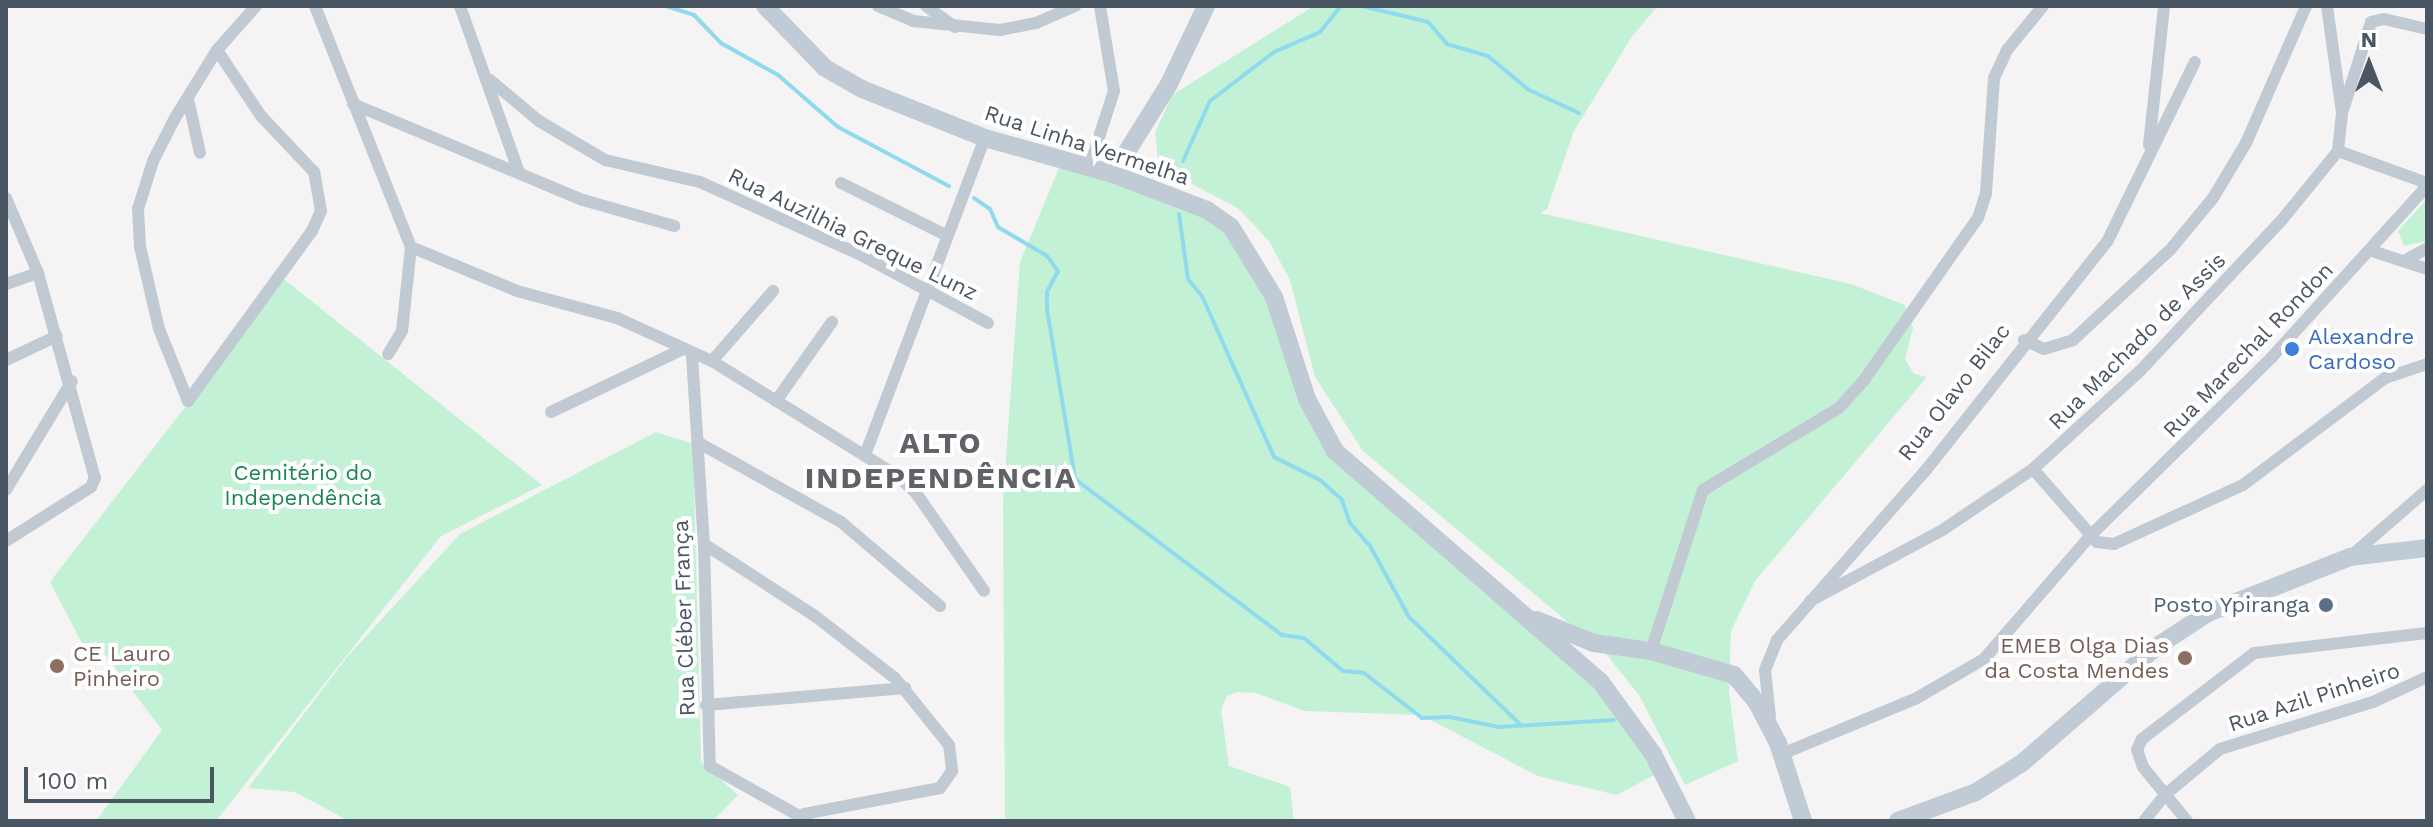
<!DOCTYPE html>
<html>
<head>
<meta charset="utf-8">
<style>
  body { margin:0 }
  #map { position:relative; width:2433px; height:827px; overflow:hidden; background:#f5f3f3; font-family:"Work Sans",sans-serif }
  div>[style] { position:absolute }
  .green>* { inset:0; background:#c3f1d5 }
  .stream>* { height:4px; margin:-2px; padding:0 2px; transform-origin:2px; border-radius:2px; background:#90daee }
  .street>* { height:12px; margin:-6px; padding:0 6px; transform-origin:6px; border-radius:6px; background:#c1cad2 }
  .secondary>* { height:18px; margin:-9px; padding:0 9px; transform-origin:9px; border-radius:9px; background:#c1cbd6 }
  .dots>* { width:22px; height:22px; translate:-50% -50%; box-sizing:border-box; border:4px solid #fff; border-radius:50% }
  span { translate:-50% -50%; white-space:nowrap; text-align:center; line-height:1.15; -webkit-text-stroke:8px #fff; paint-order:stroke }
  .street-label { font-size:22px; color:#4a5661 }
  .shop-label { font-size:22px; color:#366cbe }
  .left { translate:0 -50%; text-align:left }
  .park-label { font-size:22px; color:#17864f }
  .service-label { font-size:22px; color:#4e5e75 }
  .right { translate:-100% -50%; text-align:right }
  .education-label { font-size:22px; color:#785e54 }
  .district-label { font-size:30px; color:#5f6368; font-weight:700; letter-spacing:2px }
  .frame { position:absolute; inset:0; border:8px solid #4a5661; pointer-events:none }
  .north { position:absolute; left:2329px; top:24px; width:80px; height:80px; -webkit-text-stroke:6px #fff; paint-order:stroke; rotate:0deg; font-size:22px; font-weight:700; line-height:32px; text-align:center; color:#4a5661 }
  .north::after { content:''; display:block; margin:auto; width:28px; height:36px; background:#4a5661; clip-path:polygon(50% 0,100% 100%,50% 72%,0 100%) }
  .scale { position:absolute; left:24px; top:767px; width:190px; height:36px; box-sizing:border-box; border:4px solid #4a5661; border-top:0; padding-left:10px; font-size:24px; line-height:28px; white-space:nowrap; color:#4a5661; -webkit-text-stroke:6px #fff; paint-order:stroke }
</style>
</head>
<body>
<div id="map">
  <div class="green">
    <div style="clip-path:polygon(1314px 6px,1664px 6px,1655px 9px,1631px 38px,1574px 131px,1547px 209px,1540px 213px,1851px 284px,1905px 305px,1913px 328px,1905px 359px,1914px 374px,1927px 377px,1755px 581px,1731px 631px,1729px 692px,1738px 761px,1685px 785px,1639px 695px,1607px 655px,1363px 451px,1315px 377px,1290px 280px,1269px 241px,1239px 209px,1170px 172px,1158px 158px,1155px 133px,1172px 95px)"></div>
    <div style="clip-path:polygon(1062px 161px,1180px 201px,1247px 250px,1311px 419px,1620px 706px,1654px 775px,1617px 795px,1538px 776px,1421px 715px,1305px 711px,1256px 693px,1237px 692px,1227px 696px,1221px 710px,1229px 766px,1290px 787px,1294px 821px,1005px 821px,1003px 500px,1020px 262px)"></div>
    <div style="clip-path:polygon(2427px 199px,2427px 241px,2404px 246px,2398px 231px)"></div>
    <div style="clip-path:polygon(284px 279px,542px 485px,441px 536px,216px 821px,96px 821px,162px 730px,95px 641px,85px 649px,50px 582px)"></div>
    <div style="clip-path:polygon(656px 432px,693px 444px,701px 762px,738px 795px,713px 821px,349px 821px,295px 792px,248px 788px,347px 657px,460px 534px)"></div>
  </div>
  <div class="stream">
    <div style="left:666px;top:6px;width:29px;rotate:18deg"></div>
    <div style="left:694px;top:15px;width:39px;rotate:46deg"></div>
    <div style="left:721px;top:43px;width:65px;rotate:29.3deg"></div>
    <div style="left:778px;top:75px;width:79px;rotate:40.9deg"></div>
    <div style="left:838px;top:127px;width:126px;rotate:28deg"></div>
    <div style="left:1362px;top:6px;width:68px;rotate:13.6deg"></div>
    <div style="left:1428px;top:22px;width:29px;rotate:49deg"></div>
    <div style="left:1447px;top:44px;width:43px;rotate:16.3deg"></div>
    <div style="left:1488px;top:56px;width:53px;rotate:39.7deg"></div>
    <div style="left:1529px;top:90px;width:55px;rotate:24.7deg"></div>
    <div style="left:1183px;top:161px;width:66px;rotate:-65.8deg"></div>
    <div style="left:1210px;top:101px;width:81px;rotate:-37.4deg"></div>
    <div style="left:1274px;top:52px;width:50px;rotate:-23.5deg"></div>
    <div style="left:1320px;top:32px;width:33px;rotate:-51deg"></div>
    <div style="left:974px;top:198px;width:19px;rotate:35deg"></div>
    <div style="left:990px;top:209px;width:20px;rotate:66deg"></div>
    <div style="left:998px;top:227px;width:57px;rotate:30.6deg"></div>
    <div style="left:1047px;top:256px;width:19px;rotate:54deg"></div>
    <div style="left:1058px;top:271px;width:24px;rotate:118deg"></div>
    <div style="left:1047px;top:292px;width:17px;rotate:90deg"></div>
    <div style="left:1047px;top:309px;width:172px;rotate:80.6deg"></div>
    <div style="left:1075px;top:479px;width:259px;rotate:37deg"></div>
    <div style="left:1282px;top:635px;width:22px;rotate:8deg"></div>
    <div style="left:1304px;top:638px;width:51px;rotate:40.2deg"></div>
    <div style="left:1343px;top:671px;width:21px;rotate:5deg"></div>
    <div style="left:1364px;top:673px;width:73px;rotate:37.8deg"></div>
    <div style="left:1422px;top:718px;width:28px;rotate:-2deg"></div>
    <div style="left:1450px;top:717px;width:50px;rotate:11.5deg"></div>
    <div style="left:1499px;top:727px;width:115px;rotate:-3.5deg"></div>
    <div style="left:1179px;top:214px;width:66px;rotate:82.1deg"></div>
    <div style="left:1188px;top:279px;width:22px;rotate:51deg"></div>
    <div style="left:1202px;top:296px;width:176px;rotate:65.9deg"></div>
    <div style="left:1274px;top:457px;width:51px;rotate:26.6deg"></div>
    <div style="left:1320px;top:480px;width:30px;rotate:42deg"></div>
    <div style="left:1342px;top:500px;width:24px;rotate:71deg"></div>
    <div style="left:1350px;top:523px;width:30px;rotate:49deg"></div>
    <div style="left:1370px;top:546px;width:81px;rotate:61.2deg"></div>
    <div style="left:1409px;top:617px;width:156px;rotate:44deg"></div>
  </div>
  <div class="street">
    <div style="left:315px;top:6px;width:259px;rotate:68.3deg"></div>
    <div style="left:411px;top:247px;width:84px;rotate:96.1deg"></div>
    <div style="left:402px;top:331px;width:27px;rotate:121deg"></div>
    <div style="left:460px;top:6px;width:174px;rotate:70.5deg"></div>
    <div style="left:878px;top:6px;width:38px;rotate:23deg"></div>
    <div style="left:913px;top:21px;width:87px;rotate:5.9deg"></div>
    <div style="left:1000px;top:30px;width:37px;rotate:-11deg"></div>
    <div style="left:1036px;top:23px;width:43px;rotate:-23.6deg"></div>
    <div style="left:926px;top:6px;width:36px;rotate:36deg"></div>
    <div style="left:490px;top:80px;width:64px;rotate:39.9deg"></div>
    <div style="left:539px;top:121px;width:77px;rotate:30.6deg"></div>
    <div style="left:605px;top:160px;width:98px;rotate:13deg"></div>
    <div style="left:700px;top:182px;width:177px;rotate:24.4deg"></div>
    <div style="left:861px;top:255px;width:144px;rotate:28.2deg"></div>
    <div style="left:188px;top:99px;width:55px;rotate:77.5deg"></div>
    <div style="left:353px;top:104px;width:249px;rotate:22.7deg"></div>
    <div style="left:583px;top:200px;width:95px;rotate:15.9deg"></div>
    <div style="left:2343px;top:110px;width:92px;rotate:-72.3deg"></div>
    <div style="left:2371px;top:22px;width:13px;rotate:-13deg"></div>
    <div style="left:2384px;top:19px;width:44px;rotate:13.1deg"></div>
    <div style="left:2149px;top:145px;width:140px;rotate:-83.8deg"></div>
    <div style="left:2338px;top:151px;width:95px;rotate:19.8deg"></div>
    <div style="left:1089px;top:168px;width:81px;rotate:-72deg"></div>
    <div style="left:1114px;top:91px;width:86px;rotate:-99.4deg"></div>
    <div style="left:841px;top:183px;width:119px;rotate:26.4deg"></div>
    <div style="left:6px;top:198px;width:82px;rotate:66.9deg"></div>
    <div style="left:38px;top:273px;width:213px;rotate:74.5deg"></div>
    <div style="left:95px;top:478px;width:10px;rotate:114deg"></div>
    <div style="left:91px;top:487px;width:101px;rotate:147.6deg"></div>
    <div style="left:411px;top:247px;width:115px;rotate:22.5deg"></div>
    <div style="left:517px;top:291px;width:104px;rotate:15.1deg"></div>
    <div style="left:617px;top:318px;width:104px;rotate:24.4deg"></div>
    <div style="left:712px;top:361px;width:220px;rotate:31.8deg"></div>
    <div style="left:899px;top:477px;width:23px;rotate:43deg"></div>
    <div style="left:916px;top:493px;width:119px;rotate:55.2deg"></div>
    <div style="left:2372px;top:251px;width:58px;rotate:18.1deg"></div>
    <div style="left:2404px;top:261px;width:26px;rotate:-29deg"></div>
    <div style="left:6px;top:284px;width:34px;rotate:-19deg"></div>
    <div style="left:2024px;top:340px;width:22px;rotate:24deg"></div>
    <div style="left:2044px;top:349px;width:30px;rotate:-17deg"></div>
    <div style="left:2073px;top:340px;width:132px;rotate:-42.9deg"></div>
    <div style="left:2170px;top:250px;width:67px;rotate:-50.4deg"></div>
    <div style="left:2213px;top:198px;width:64px;rotate:-59deg"></div>
    <div style="left:2246px;top:143px;width:150px;rotate:-66.3deg"></div>
    <div style="left:692px;top:355px;width:189px;rotate:86.4deg"></div>
    <div style="left:704px;top:544px;width:222px;rotate:88.5deg"></div>
    <div style="left:710px;top:766px;width:112px;rotate:29.3deg"></div>
    <div style="left:6px;top:360px;width:56px;rotate:-25.2deg"></div>
    <div style="left:712px;top:361px;width:93px;rotate:-48.9deg"></div>
    <div style="left:188px;top:401px;width:78px;rotate:-111.9deg"></div>
    <div style="left:159px;top:329px;width:84px;rotate:-103deg"></div>
    <div style="left:140px;top:247px;width:38px;rotate:-93deg"></div>
    <div style="left:138px;top:209px;width:50px;rotate:-72.6deg"></div>
    <div style="left:153px;top:161px;width:48px;rotate:-62.9deg"></div>
    <div style="left:175px;top:118px;width:80px;rotate:-58.3deg"></div>
    <div style="left:217px;top:50px;width:59px;rotate:-48.4deg"></div>
    <div style="left:188px;top:401px;width:210px;rotate:-53.9deg"></div>
    <div style="left:312px;top:231px;width:22px;rotate:-66deg"></div>
    <div style="left:321px;top:211px;width:40px;rotate:-100deg"></div>
    <div style="left:314px;top:172px;width:77px;rotate:-133.4deg"></div>
    <div style="left:261px;top:116px;width:79px;rotate:-123.7deg"></div>
    <div style="left:776px;top:401px;width:97px;rotate:-54.7deg"></div>
    <div style="left:551px;top:412px;width:144px;rotate:-25.5deg"></div>
    <div style="left:699px;top:443px;width:162px;rotate:29.1deg"></div>
    <div style="left:841px;top:522px;width:130px;rotate:40.3deg"></div>
    <div style="left:865px;top:455px;width:339px;rotate:-69.3deg"></div>
    <div style="left:2033px;top:469px;width:97px;rotate:48.8deg"></div>
    <div style="left:2097px;top:542px;width:17px;rotate:7deg"></div>
    <div style="left:2114px;top:544px;width:142px;rotate:-24.6deg"></div>
    <div style="left:2243px;top:485px;width:178px;rotate:-37deg"></div>
    <div style="left:2385px;top:378px;width:44px;rotate:-18.4deg"></div>
    <div style="left:6px;top:490px;width:127px;rotate:-58.8deg"></div>
    <div style="left:704px;top:544px;width:132px;rotate:33deg"></div>
    <div style="left:815px;top:616px;width:101px;rotate:37.8deg"></div>
    <div style="left:895px;top:678px;width:86px;rotate:51.1deg"></div>
    <div style="left:949px;top:745px;width:26px;rotate:83deg"></div>
    <div style="left:952px;top:771px;width:21px;rotate:125deg"></div>
    <div style="left:940px;top:788px;width:138px;rotate:169.2deg"></div>
    <div style="left:2351px;top:556px;width:101px;rotate:-41deg"></div>
    <div style="left:1810px;top:601px;width:152px;rotate:-28.2deg"></div>
    <div style="left:1944px;top:529px;width:107px;rotate:-34deg"></div>
    <div style="left:2033px;top:469px;width:145px;rotate:-42.5deg"></div>
    <div style="left:2140px;top:371px;width:206px;rotate:-46.8deg"></div>
    <div style="left:2281px;top:221px;width:90px;rotate:-50.8deg"></div>
    <div style="left:2338px;top:151px;width:38px;rotate:-84deg"></div>
    <div style="left:2342px;top:113px;width:108px;rotate:-98deg"></div>
    <div style="left:1651px;top:651px;width:169px;rotate:-72.1deg"></div>
    <div style="left:1703px;top:490px;width:159px;rotate:-31.1deg"></div>
    <div style="left:1839px;top:408px;width:38px;rotate:-48deg"></div>
    <div style="left:1864px;top:380px;width:198px;rotate:-54.9deg"></div>
    <div style="left:1978px;top:218px;width:26px;rotate:-72deg"></div>
    <div style="left:1986px;top:193px;width:115px;rotate:-86deg"></div>
    <div style="left:1994px;top:78px;width:31px;rotate:-65deg"></div>
    <div style="left:2007px;top:50px;width:57px;rotate:-50.7deg"></div>
    <div style="left:706px;top:705px;width:200px;rotate:-4.9deg"></div>
    <div style="left:1770px;top:717px;width:47px;rotate:-96.1deg"></div>
    <div style="left:1765px;top:670px;width:32px;rotate:-68deg"></div>
    <div style="left:1777px;top:640px;width:226px;rotate:-48.8deg"></div>
    <div style="left:1926px;top:470px;width:293px;rotate:-51.6deg"></div>
    <div style="left:2108px;top:240px;width:198px;rotate:-64deg"></div>
    <div style="left:1782px;top:754px;width:144px;rotate:-22.5deg"></div>
    <div style="left:1915px;top:699px;width:80px;rotate:-30.1deg"></div>
    <div style="left:1984px;top:659px;width:164px;rotate:-49.2deg"></div>
    <div style="left:2091px;top:535px;width:254px;rotate:-44.5deg"></div>
    <div style="left:2272px;top:357px;width:231px;rotate:-47.8deg"></div>
    <div style="left:2144px;top:821px;width:35px;rotate:-51deg"></div>
    <div style="left:2166px;top:794px;width:70px;rotate:-39.8deg"></div>
    <div style="left:2220px;top:749px;width:160px;rotate:-17.1deg"></div>
    <div style="left:2373px;top:702px;width:60px;rotate:-24.8deg"></div>
    <div style="left:2187px;top:821px;width:70px;rotate:-129.2deg"></div>
    <div style="left:2143px;top:767px;width:18px;rotate:-109deg"></div>
    <div style="left:2137px;top:750px;width:12px;rotate:-66deg"></div>
    <div style="left:2142px;top:739px;width:141px;rotate:-37.5deg"></div>
    <div style="left:2254px;top:653px;width:174px;rotate:-6.6deg"></div>
  </div>
  <div class="secondary">
    <div style="left:765px;top:6px;width:86px;rotate:45.9deg"></div>
    <div style="left:825px;top:68px;width:43px;rotate:29.6deg"></div>
    <div style="left:862px;top:89px;width:132px;rotate:21.7deg"></div>
    <div style="left:985px;top:138px;width:133px;rotate:15.7deg"></div>
    <div style="left:1113px;top:174px;width:101px;rotate:21deg"></div>
    <div style="left:1207px;top:210px;width:29px;rotate:35deg"></div>
    <div style="left:1231px;top:227px;width:82px;rotate:58.4deg"></div>
    <div style="left:1274px;top:297px;width:107px;rotate:72.1deg"></div>
    <div style="left:1307px;top:399px;width:59px;rotate:61.7deg"></div>
    <div style="left:1335px;top:451px;width:351px;rotate:41deg"></div>
    <div style="left:1600px;top:681px;width:90px;rotate:54deg"></div>
    <div style="left:1653px;top:754px;width:75px;rotate:63.1deg"></div>
    <div style="left:1113px;top:174px;width:106px;rotate:-58.1deg"></div>
    <div style="left:1169px;top:84px;width:86px;rotate:-64.6deg"></div>
    <div style="left:1537px;top:620px;width:61px;rotate:22deg"></div>
    <div style="left:1594px;top:643px;width:58px;rotate:8deg"></div>
    <div style="left:1651px;top:651px;width:86px;rotate:16.1deg"></div>
    <div style="left:1734px;top:675px;width:34px;rotate:50deg"></div>
    <div style="left:1756px;top:701px;width:47px;rotate:62.4deg"></div>
    <div style="left:1778px;top:743px;width:82px;rotate:72.2deg"></div>
    <div style="left:1898px;top:821px;width:83px;rotate:-20.4deg"></div>
    <div style="left:1976px;top:792px;width:54px;rotate:-32.2deg"></div>
    <div style="left:2022px;top:763px;width:177px;rotate:-40.9deg"></div>
    <div style="left:2156px;top:647px;width:62px;rotate:-33.2deg"></div>
    <div style="left:2208px;top:613px;width:153px;rotate:-21.5deg"></div>
    <div style="left:2350px;top:557px;width:78px;rotate:-6.7deg"></div>
  </div>
  <div class="dots">
    <div style="left:2292px;top:349px;background:#3f7fe0"></div>
    <div style="left:2326px;top:605px;background:#5c6f8a"></div>
    <div style="left:2185px;top:658px;background:#8d6e63"></div>
    <div style="left:57px;top:666px;background:#8d6e63"></div>
  </div>
  <div class="street-label">
    <span style="left:1087px;top:145px;rotate:18deg">Rua Linha Vermelha</span>
    <span style="left:853px;top:234px;rotate:26deg">Rua Auzilhia Greque Lunz</span>
    <span style="left:2137px;top:341px;rotate:-45deg">Rua Machado de Assis</span>
    <span style="left:2248px;top:350px;rotate:-46deg">Rua Marechal Rondon</span>
    <span style="left:1954px;top:392px;rotate:-52deg">Rua Olavo Bilac</span>
    <span style="left:684px;top:618px;rotate:-92deg">Rua Cléber França</span>
    <span style="left:2314px;top:697px;rotate:-18deg">Rua Azil Pinheiro</span>
  </div>
  <div class="shop-label">
    <span class="left" style="left:2308px;top:349px">Alexandre<br>Cardoso</span>
  </div>
  <div class="park-label">
    <span style="left:303px;top:485px">Cemitério do<br>Independência</span>
  </div>
  <div class="service-label">
    <span class="right" style="left:2310px;top:605px">Posto Ypiranga</span>
  </div>
  <div class="education-label">
    <span class="right" style="left:2169px;top:658px">EMEB Olga Dias<br>da Costa Mendes</span>
    <span class="left" style="left:73px;top:666px">CE Lauro<br>Pinheiro</span>
  </div>
  <div class="district-label">
    <span style="left:941px;top:460px">ALTO<br>INDEPENDÊNCIA</span>
  </div>
  <div class="frame"></div>
  <div class="north">N</div>
  <div class="scale">100 m</div>
</div>
</body>
</html>
